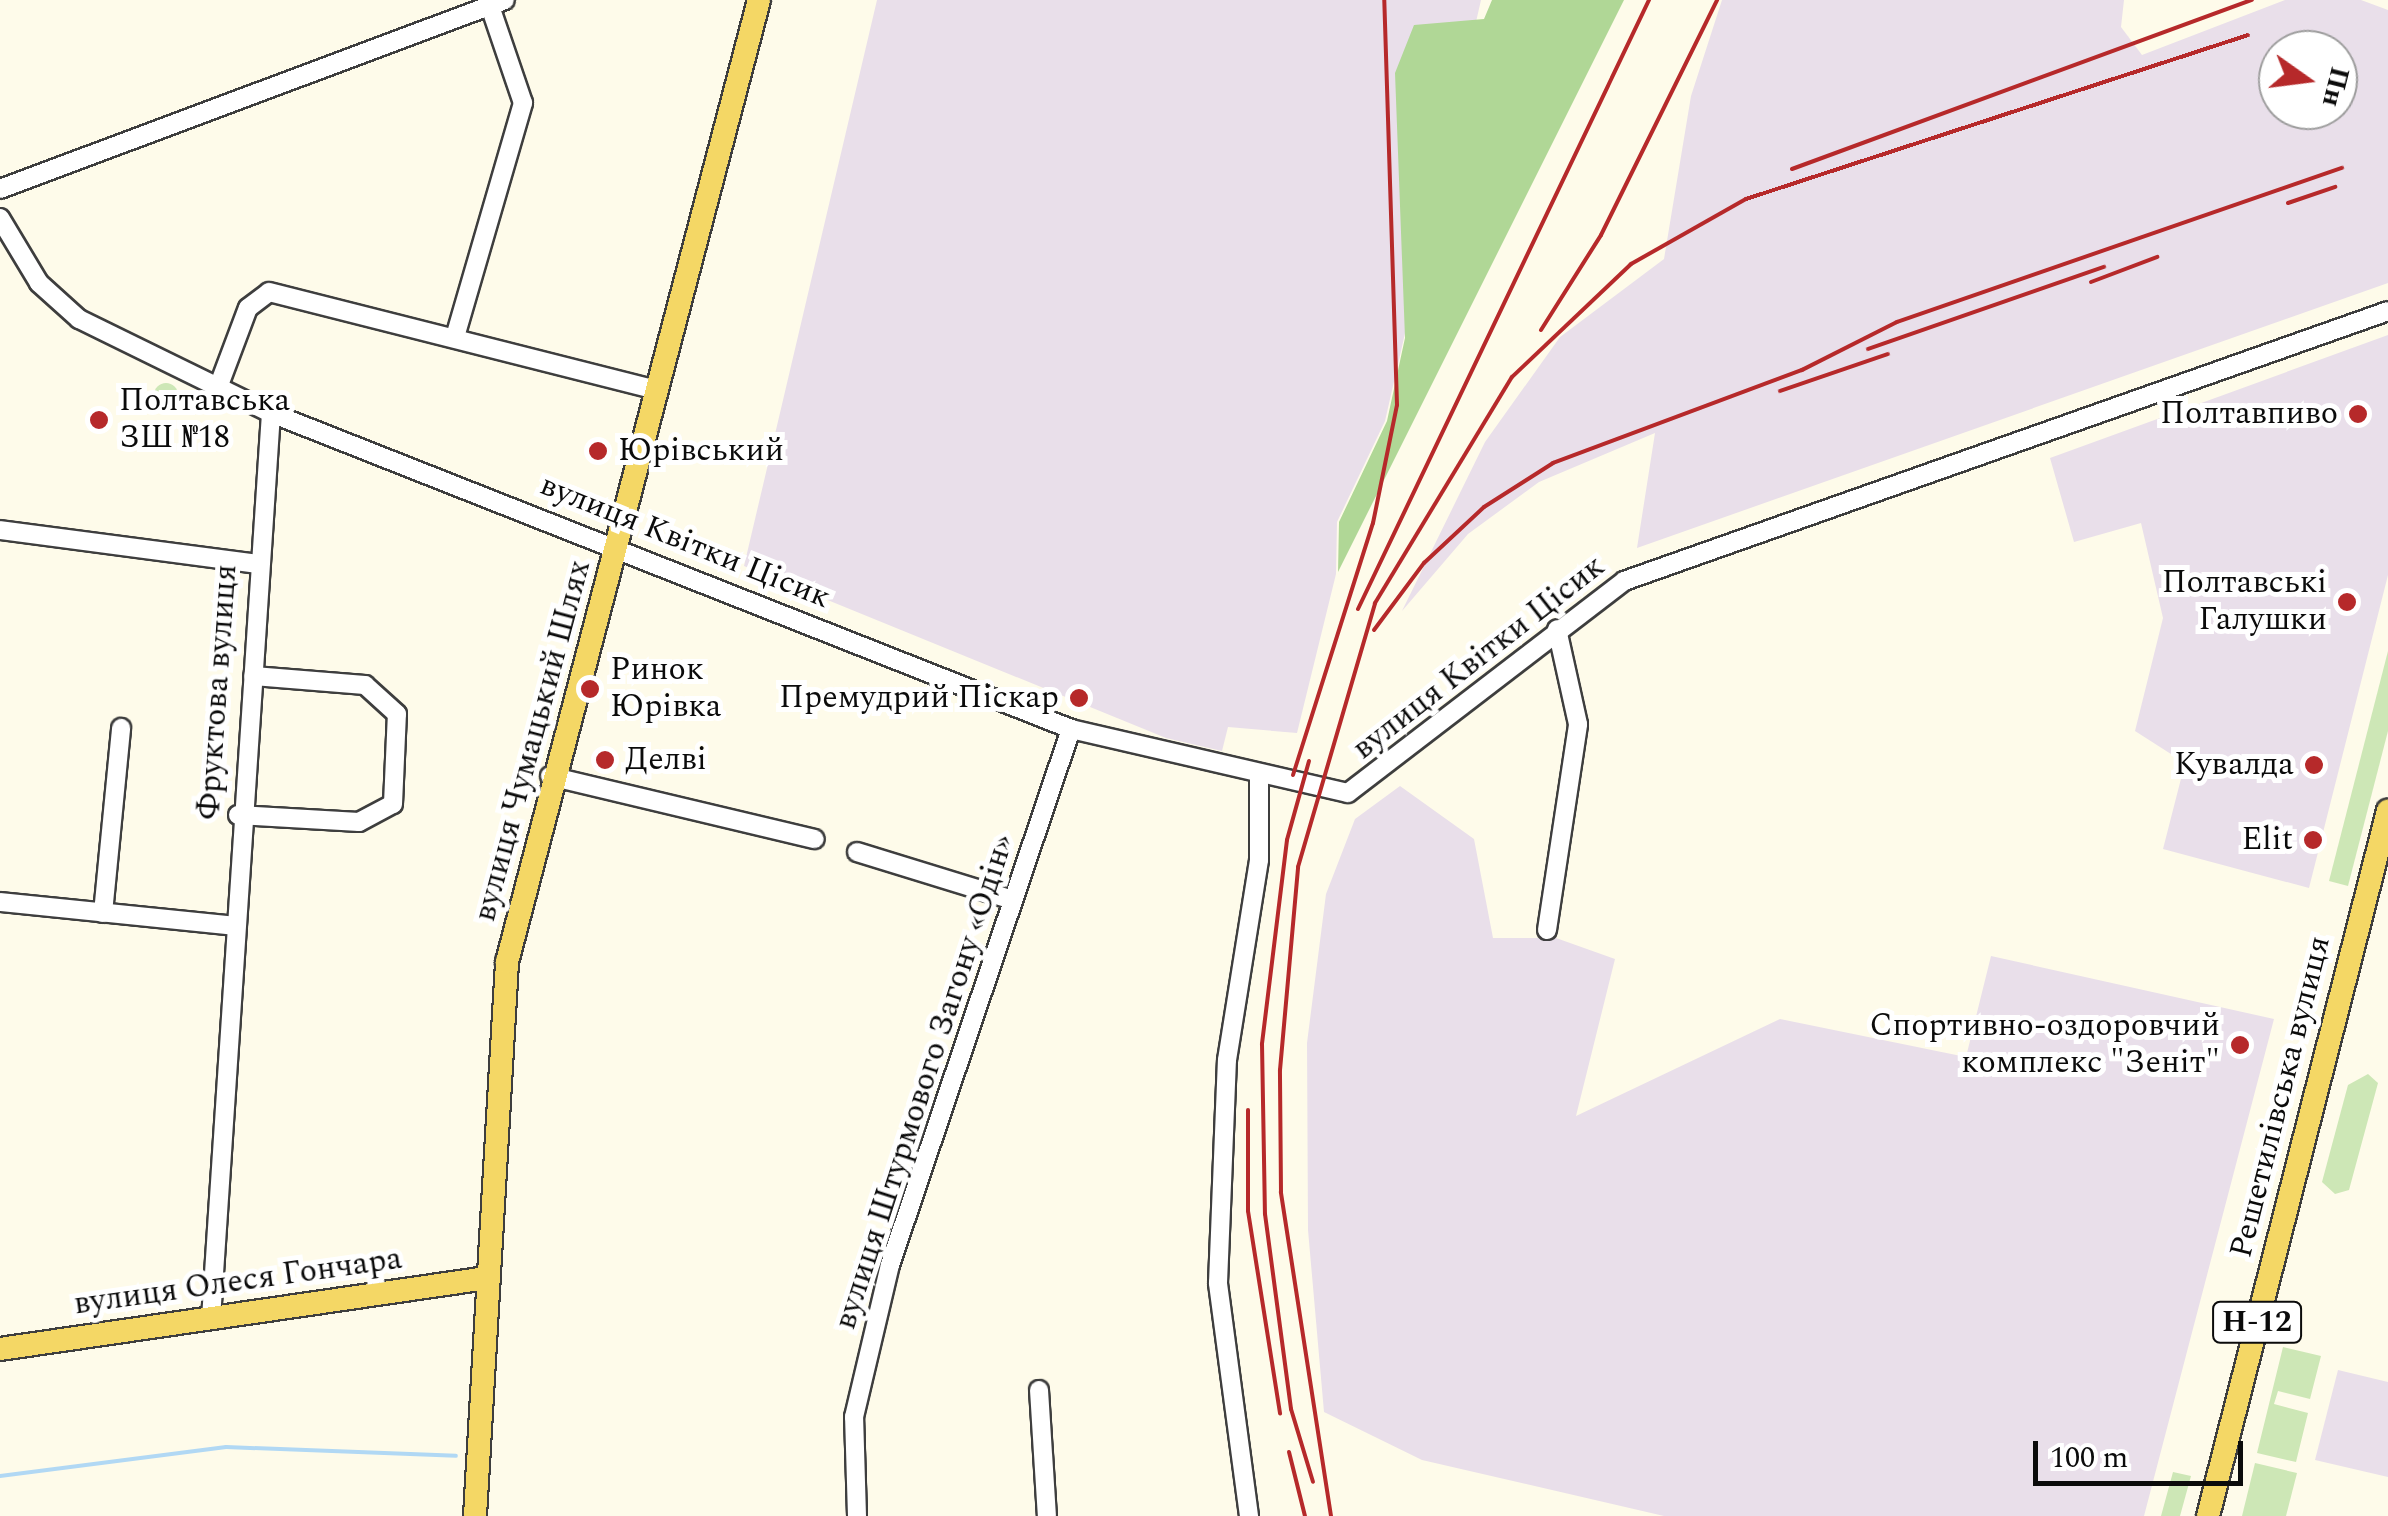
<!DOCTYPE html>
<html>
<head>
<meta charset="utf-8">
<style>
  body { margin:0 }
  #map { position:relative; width:2388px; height:1516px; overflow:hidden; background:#fefbea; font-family:Spectral,serif }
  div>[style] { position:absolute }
  .industrial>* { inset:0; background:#e9dfea }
  .green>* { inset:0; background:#cde7b6 }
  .round { border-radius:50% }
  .forest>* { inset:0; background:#b0d796 }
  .stream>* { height:4px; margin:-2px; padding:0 2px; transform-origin:2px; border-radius:2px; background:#b1d8f4 }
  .roads { filter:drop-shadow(2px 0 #3e3e3e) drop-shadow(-2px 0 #3e3e3e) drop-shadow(0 2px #3e3e3e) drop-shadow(0 -2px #3e3e3e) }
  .minor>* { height:18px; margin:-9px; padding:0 9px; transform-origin:9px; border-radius:9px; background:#fff }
  .major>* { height:22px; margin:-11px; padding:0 11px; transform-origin:11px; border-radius:11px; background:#f4d765 }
  .rail>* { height:4px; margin:-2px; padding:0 2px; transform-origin:2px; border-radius:2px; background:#b6292a }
  .dots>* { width:28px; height:28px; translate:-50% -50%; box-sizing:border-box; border:5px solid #fff; border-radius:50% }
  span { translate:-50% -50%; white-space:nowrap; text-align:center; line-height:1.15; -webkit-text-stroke:10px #fff; paint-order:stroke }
  .shield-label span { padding:2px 8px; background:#fff; border:2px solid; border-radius:8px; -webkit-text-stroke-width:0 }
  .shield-label { font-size:30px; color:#0b0b0b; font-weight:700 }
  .poi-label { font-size:32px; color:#0b0b0b }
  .left { translate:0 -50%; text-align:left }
  .right { translate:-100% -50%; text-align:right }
  .street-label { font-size:32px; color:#0b0b0b }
  .north { position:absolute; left:2258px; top:30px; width:100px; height:100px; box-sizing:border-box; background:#fff; border:2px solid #9d9d9d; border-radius:50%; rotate:104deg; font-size:28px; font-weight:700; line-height:40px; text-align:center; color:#0b0b0b }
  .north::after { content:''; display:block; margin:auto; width:35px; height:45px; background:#b6292a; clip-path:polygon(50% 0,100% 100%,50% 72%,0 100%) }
  .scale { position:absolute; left:2033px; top:1441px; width:210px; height:45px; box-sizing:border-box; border:5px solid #0b0b0b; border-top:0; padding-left:12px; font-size:30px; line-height:35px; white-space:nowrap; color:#0b0b0b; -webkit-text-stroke:8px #fff; paint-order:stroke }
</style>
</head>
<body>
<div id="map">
  <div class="industrial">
    <div style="clip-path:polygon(877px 0,1481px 0,1385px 421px,1337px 522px,1336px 574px,1297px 733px,1228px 727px,1222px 751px,1166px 738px,744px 566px)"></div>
    <div style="clip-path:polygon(evenodd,1722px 0,2124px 0,2121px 27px,2142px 55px,2285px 0,2361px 0,2388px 10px,2388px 283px,1637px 548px,1655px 433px,1539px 482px,1468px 534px,1402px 611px,1485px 442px,1560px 337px,1664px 259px,1691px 96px,1722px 0,2278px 50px,2338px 50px,2338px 110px,2278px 110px,2278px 50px)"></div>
    <div style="clip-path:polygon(2388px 335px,2388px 575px,2309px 888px,2163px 849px,2185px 763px,2135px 731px,2163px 618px,2141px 523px,2074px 542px,2050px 458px)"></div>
    <div style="clip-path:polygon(1400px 786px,1474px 839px,1493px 938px,1556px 938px,1615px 959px,1576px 1116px,1780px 1019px,1966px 1057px,1991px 956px,2274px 1019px,2144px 1516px,1664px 1516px,1422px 1460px,1324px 1412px,1308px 1230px,1307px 1043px,1326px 894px,1355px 819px)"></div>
    <div style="clip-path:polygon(2338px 1370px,2388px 1382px,2388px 1477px,2315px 1460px)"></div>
  </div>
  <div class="green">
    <div class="round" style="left:154px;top:383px;width:24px;height:24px"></div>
    <div style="clip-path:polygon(2388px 651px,2388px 731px,2348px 886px,2329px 881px)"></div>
    <div style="clip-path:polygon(2368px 1074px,2378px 1083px,2349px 1190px,2335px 1194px,2322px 1182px,2348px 1085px)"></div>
    <div style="clip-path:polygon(2283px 1347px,2321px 1356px,2310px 1399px,2278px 1391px,2274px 1404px,2308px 1413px,2296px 1462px,2257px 1453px)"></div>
    <div style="clip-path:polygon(2255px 1463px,2297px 1473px,2286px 1516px,2242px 1516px)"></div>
    <div style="clip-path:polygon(2173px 1472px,2191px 1476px,2180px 1516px,2161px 1516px)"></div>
  </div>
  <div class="forest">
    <div style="clip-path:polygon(1492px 0,1624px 0,1338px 572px,1339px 522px,1387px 421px,1405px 338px,1395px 73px,1414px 25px,1484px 19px)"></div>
  </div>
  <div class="stream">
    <div style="left:0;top:1476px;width:228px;rotate:-7.3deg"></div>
    <div style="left:226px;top:1447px;width:230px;rotate:2.2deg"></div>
  </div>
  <div class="roads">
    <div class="minor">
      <div style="left:0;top:189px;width:539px;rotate:-20.52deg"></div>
      <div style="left:0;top:218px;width:76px;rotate:59deg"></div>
      <div style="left:39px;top:283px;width:54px;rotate:42deg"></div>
      <div style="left:79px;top:319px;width:214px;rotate:26.1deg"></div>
      <div style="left:271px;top:413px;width:907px;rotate:93.79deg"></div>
      <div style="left:455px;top:337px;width:244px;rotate:-73.8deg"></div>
      <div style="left:523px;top:103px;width:109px;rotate:-108.8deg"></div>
      <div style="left:219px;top:385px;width:82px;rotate:-69.4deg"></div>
      <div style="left:248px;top:308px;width:26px;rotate:-37deg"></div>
      <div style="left:269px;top:292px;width:398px;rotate:14.2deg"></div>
      <div style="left:271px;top:413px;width:860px;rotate:21.55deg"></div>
      <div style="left:1071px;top:729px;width:284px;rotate:13deg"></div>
      <div style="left:1348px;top:793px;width:348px;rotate:-37.5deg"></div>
      <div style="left:1624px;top:581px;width:810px;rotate:-19.46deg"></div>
      <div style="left:0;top:530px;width:259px;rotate:7.5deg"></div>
      <div style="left:550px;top:776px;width:272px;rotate:13.4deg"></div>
      <div style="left:238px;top:815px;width:121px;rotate:3.3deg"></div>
      <div style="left:359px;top:822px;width:38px;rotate:-28deg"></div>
      <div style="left:393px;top:804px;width:90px;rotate:-87.5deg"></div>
      <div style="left:397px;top:714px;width:43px;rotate:-137.8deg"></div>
      <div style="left:365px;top:685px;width:112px;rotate:-175.4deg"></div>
      <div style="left:857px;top:852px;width:163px;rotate:17.1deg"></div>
      <div style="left:0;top:902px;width:236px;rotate:5.8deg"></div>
      <div style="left:103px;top:913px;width:186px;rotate:-84.4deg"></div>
      <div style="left:1547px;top:930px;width:208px;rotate:-81.4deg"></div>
      <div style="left:1578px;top:724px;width:97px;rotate:-102.5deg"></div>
      <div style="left:1039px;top:1390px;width:126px;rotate:86.4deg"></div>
      <div style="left:857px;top:1516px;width:99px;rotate:-91.7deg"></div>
      <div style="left:854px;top:1417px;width:156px;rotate:-76.7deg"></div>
      <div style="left:890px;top:1265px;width:566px;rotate:-71.34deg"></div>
      <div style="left:1249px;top:1516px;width:235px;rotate:-97.6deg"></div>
      <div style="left:1218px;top:1283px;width:223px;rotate:-87.7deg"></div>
      <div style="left:1227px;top:1060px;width:203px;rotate:-80.9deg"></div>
      <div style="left:1259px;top:860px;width:86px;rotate:-90deg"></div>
    </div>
    <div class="major">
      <div style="left:0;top:1349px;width:491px;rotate:-8.3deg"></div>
      <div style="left:475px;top:1516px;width:555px;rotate:-86.69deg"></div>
      <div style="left:507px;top:962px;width:994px;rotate:-75.32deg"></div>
      <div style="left:2208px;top:1516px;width:728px;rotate:-75.68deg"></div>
    </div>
  </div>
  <div class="rail">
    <div style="left:1792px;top:169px;width:490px;rotate:-20.2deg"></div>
    <div style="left:2288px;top:203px;width:50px;rotate:-18.8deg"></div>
    <div style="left:2091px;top:282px;width:71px;rotate:-20.7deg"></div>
    <div style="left:1541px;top:330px;width:112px;rotate:-57.7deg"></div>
    <div style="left:1601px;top:235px;width:262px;rotate:-63.7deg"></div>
    <div style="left:1868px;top:349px;width:250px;rotate:-19.2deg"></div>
    <div style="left:1780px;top:391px;width:114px;rotate:-18.9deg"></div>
    <div style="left:1358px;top:609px;width:675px;rotate:-64.46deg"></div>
    <div style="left:1374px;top:630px;width:84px;rotate:-53.3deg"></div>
    <div style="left:1424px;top:563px;width:82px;rotate:-43deg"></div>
    <div style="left:1484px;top:507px;width:82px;rotate:-32.5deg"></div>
    <div style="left:1553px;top:463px;width:266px;rotate:-20.5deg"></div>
    <div style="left:1802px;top:370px;width:106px;rotate:-26.8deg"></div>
    <div style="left:1897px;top:322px;width:471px;rotate:-19.1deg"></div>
    <div style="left:1309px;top:761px;width:82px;rotate:105.6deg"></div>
    <div style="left:1287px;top:840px;width:206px;rotate:97deg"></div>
    <div style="left:1262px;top:1044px;width:170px;rotate:89deg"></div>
    <div style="left:1265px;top:1214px;width:197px;rotate:82.4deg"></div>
    <div style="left:1291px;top:1409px;width:76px;rotate:73.2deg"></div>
    <div style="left:1293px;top:775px;width:264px;rotate:-72.4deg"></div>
    <div style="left:1373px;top:523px;width:120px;rotate:-78.5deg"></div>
    <div style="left:1397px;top:405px;width:405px;rotate:-91.8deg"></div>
    <div style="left:1248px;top:1110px;width:101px;rotate:90deg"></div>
    <div style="left:1248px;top:1211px;width:205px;rotate:81deg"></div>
    <div style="left:1289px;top:1452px;width:66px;rotate:76deg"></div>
    <div style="left:1331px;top:1516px;width:328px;rotate:-98.8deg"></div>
    <div style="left:1281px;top:1192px;width:122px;rotate:-90.5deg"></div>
    <div style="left:1280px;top:1070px;width:204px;rotate:-84.9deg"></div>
    <div style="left:1298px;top:867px;width:275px;rotate:-73.7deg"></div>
    <div style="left:1375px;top:603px;width:264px;rotate:-58.8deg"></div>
    <div style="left:1512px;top:377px;width:164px;rotate:-43.5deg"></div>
    <div style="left:1631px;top:264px;width:132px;rotate:-29.5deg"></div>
    <div style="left:1746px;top:199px;width:528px;rotate:-18.09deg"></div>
  </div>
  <div class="dots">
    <div style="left:2358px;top:414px;background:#b6292a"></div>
    <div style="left:99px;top:420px;background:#b6292a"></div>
    <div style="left:598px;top:451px;background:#b6292a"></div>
    <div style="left:2347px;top:602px;background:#b6292a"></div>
    <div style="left:590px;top:689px;background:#b6292a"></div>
    <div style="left:1079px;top:698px;background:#b6292a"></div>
    <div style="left:605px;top:760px;background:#b6292a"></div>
    <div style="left:2314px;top:765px;background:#b6292a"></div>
    <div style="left:2313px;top:840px;background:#b6292a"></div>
    <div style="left:2240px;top:1045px;background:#b6292a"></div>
  </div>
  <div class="shield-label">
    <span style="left:2257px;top:1322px">Н-12</span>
  </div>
  <div class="poi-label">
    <span class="left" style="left:119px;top:420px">Полтавська<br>ЗШ №18</span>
    <span class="right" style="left:2338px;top:414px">Полтавпиво</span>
    <span class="left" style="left:618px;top:451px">Юрівський</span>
    <span class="right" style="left:2327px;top:602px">Полтавські<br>Галушки</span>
    <span class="left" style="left:610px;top:689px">Ринок<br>Юрівка</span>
    <span class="right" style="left:1059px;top:698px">Премудрий Піскар</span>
    <span class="left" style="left:625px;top:760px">Делві</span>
    <span class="right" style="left:2294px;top:765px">Кувалда</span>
    <span class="right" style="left:2293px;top:840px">Elit</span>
    <span class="right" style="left:2220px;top:1045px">Спортивно-оздоровчий<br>комплекс "Зеніт"</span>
  </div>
  <div class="street-label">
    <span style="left:685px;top:542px;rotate:22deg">вулиця Квітки Цісик</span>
    <span style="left:1479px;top:658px;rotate:-38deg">вулиця Квітки Цісик</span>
    <span style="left:218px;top:692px;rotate:-86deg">Фруктова вулиця</span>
    <span style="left:533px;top:741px;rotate:-75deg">вулиця Чумацький Шлях</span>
    <span style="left:925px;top:1082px;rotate:-72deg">вулиця Штурмового Загону «Одін»</span>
    <span style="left:2281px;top:1097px;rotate:-76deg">Решетилівська вулиця</span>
    <span style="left:238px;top:1282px;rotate:-8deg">вулиця Олеся Гончара</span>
  </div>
  <div class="north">Пн</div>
  <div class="scale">100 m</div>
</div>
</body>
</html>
